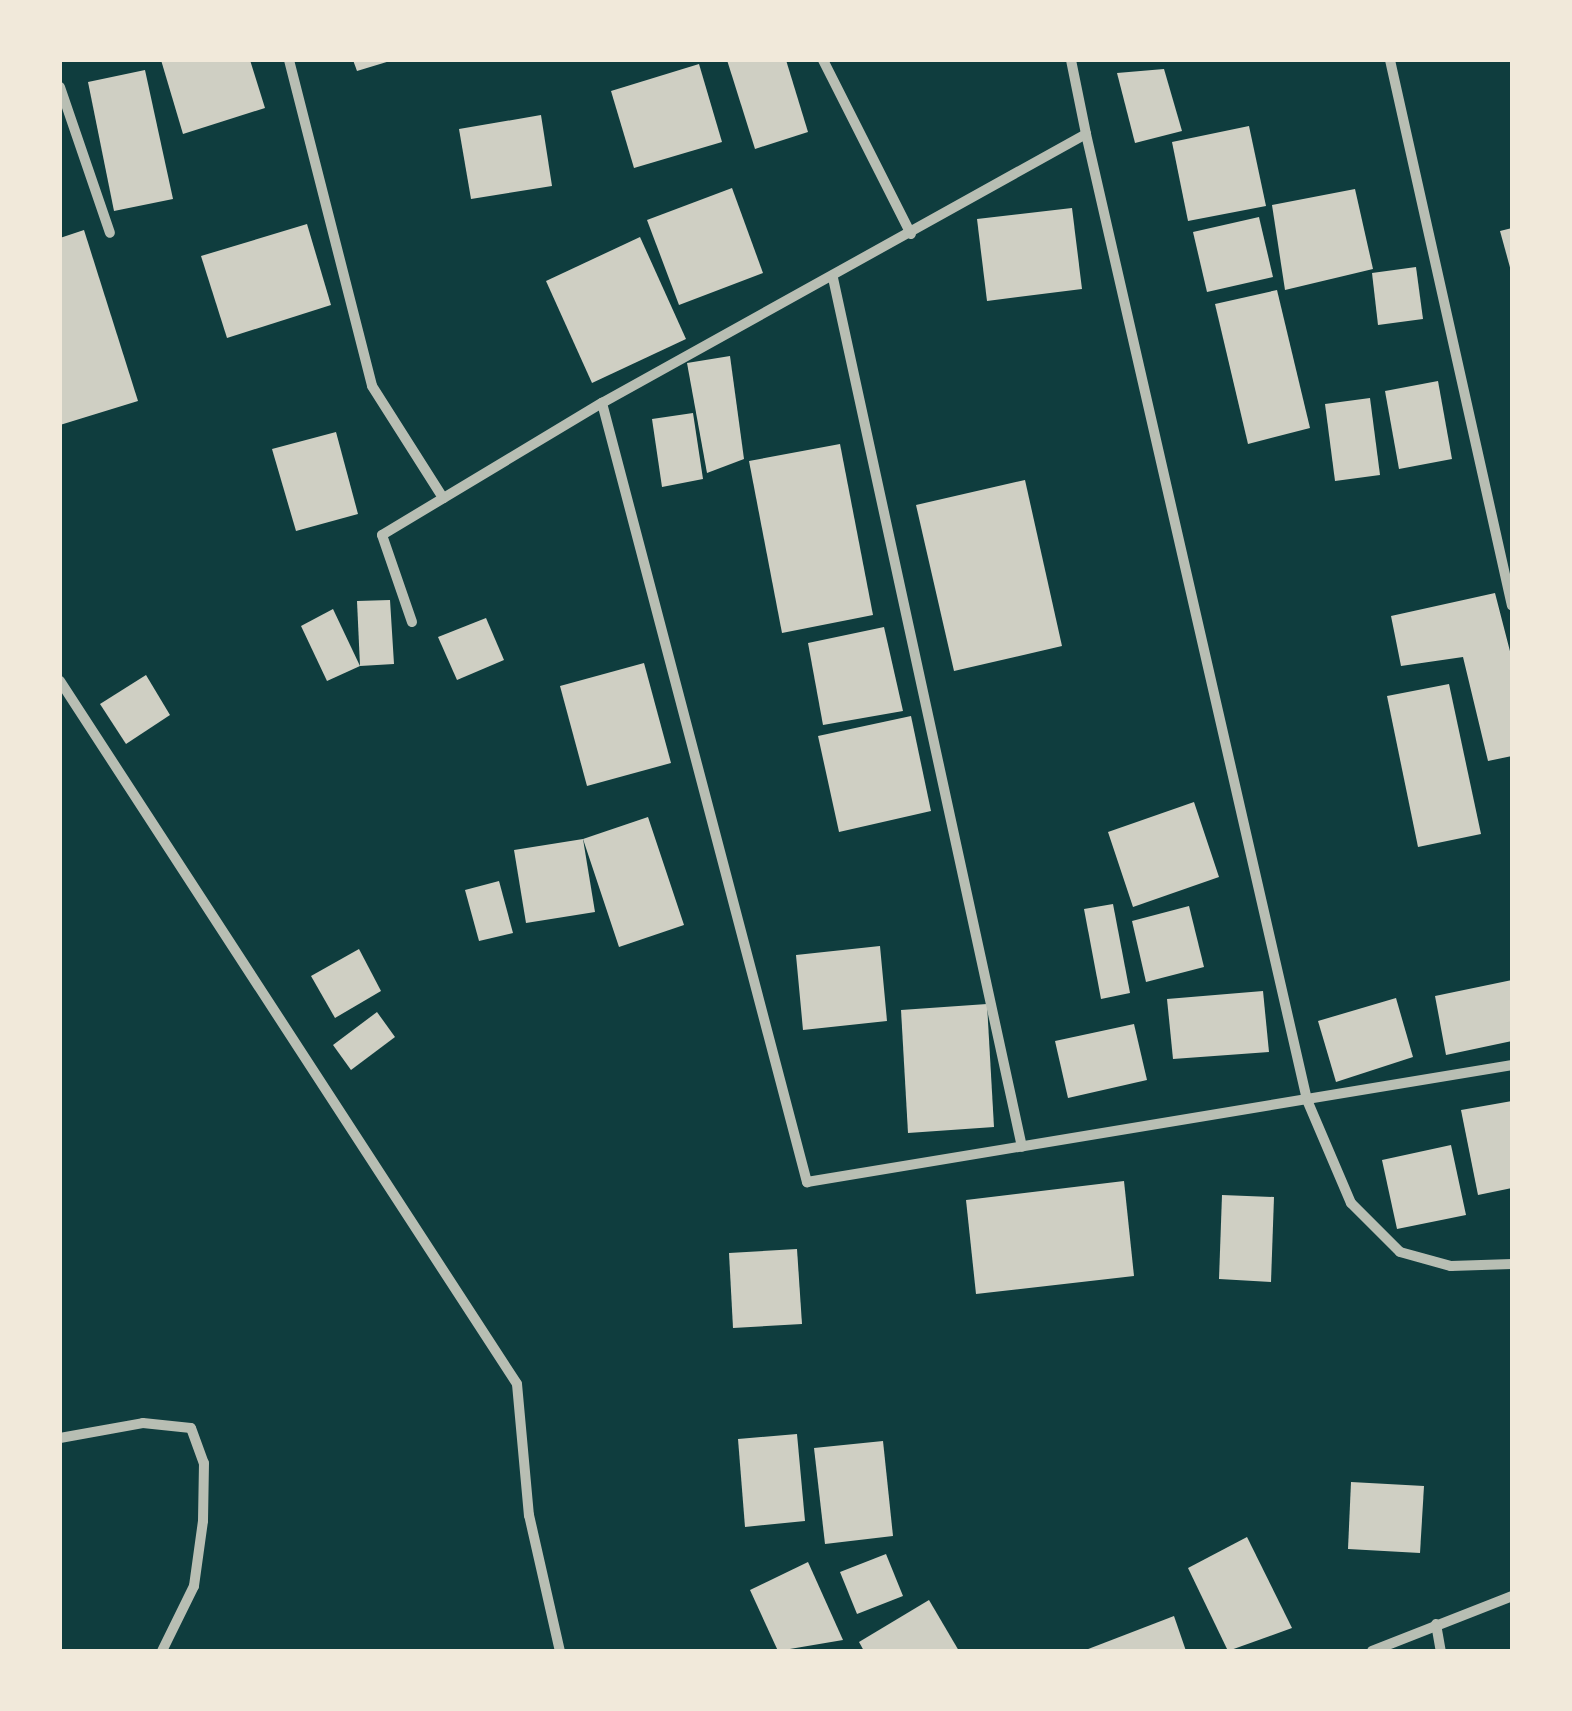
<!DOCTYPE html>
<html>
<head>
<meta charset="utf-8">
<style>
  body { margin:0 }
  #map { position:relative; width:1572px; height:1711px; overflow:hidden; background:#0f3d3e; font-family:Quicksand,sans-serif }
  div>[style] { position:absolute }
  .building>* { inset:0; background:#cfcfc3 }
  .minor>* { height:10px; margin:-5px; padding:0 5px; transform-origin:5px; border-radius:5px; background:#b8beb3 }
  span { translate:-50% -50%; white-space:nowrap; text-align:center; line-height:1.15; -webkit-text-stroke:10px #f1e9da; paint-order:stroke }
  .frame { position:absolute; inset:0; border:62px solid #f1e9da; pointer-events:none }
</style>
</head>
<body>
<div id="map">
  <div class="building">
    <div style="clip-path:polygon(161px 60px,250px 60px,265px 108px,183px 134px)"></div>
    <div style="clip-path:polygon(353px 60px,390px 60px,390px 61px,357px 71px)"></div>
    <div style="clip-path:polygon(727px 60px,786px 60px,808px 132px,755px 149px)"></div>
    <div style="clip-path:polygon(699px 64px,722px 142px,634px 168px,611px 91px)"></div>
    <div style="clip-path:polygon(1164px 69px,1182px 131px,1135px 143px,1117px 73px)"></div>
    <div style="clip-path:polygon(145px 70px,173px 199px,114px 211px,88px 82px)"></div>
    <div style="clip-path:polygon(541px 115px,552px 186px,471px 199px,459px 129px)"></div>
    <div style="clip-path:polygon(1249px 126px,1266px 206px,1188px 221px,1172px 142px)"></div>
    <div style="clip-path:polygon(732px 188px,763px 273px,679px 305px,647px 220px)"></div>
    <div style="clip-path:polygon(1355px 189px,1373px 269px,1285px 290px,1272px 205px)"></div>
    <div style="clip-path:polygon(1072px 208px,1082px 289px,987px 301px,977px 219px)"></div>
    <div style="clip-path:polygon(1259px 217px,1273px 277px,1207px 292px,1193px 232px)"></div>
    <div style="clip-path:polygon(307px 224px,331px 305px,227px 338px,201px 256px)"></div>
    <div style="clip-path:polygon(1512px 228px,1512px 271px,1511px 271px,1500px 231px)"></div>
    <div style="clip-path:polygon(84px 230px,138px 401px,60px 425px,60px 238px)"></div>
    <div style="clip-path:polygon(640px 237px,686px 339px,592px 383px,546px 281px)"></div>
    <div style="clip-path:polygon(1416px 267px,1423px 319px,1378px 325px,1372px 273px)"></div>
    <div style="clip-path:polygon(1277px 290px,1310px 428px,1248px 444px,1215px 304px)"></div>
    <div style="clip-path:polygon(730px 356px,744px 459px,707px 473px,687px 363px)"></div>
    <div style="clip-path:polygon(1438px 381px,1452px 459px,1399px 469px,1385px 391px)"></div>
    <div style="clip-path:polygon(1370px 398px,1380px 475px,1335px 481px,1325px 404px)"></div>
    <div style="clip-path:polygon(693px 413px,703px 479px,662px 487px,652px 419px)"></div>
    <div style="clip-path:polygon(336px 432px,358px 514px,296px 531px,272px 449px)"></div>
    <div style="clip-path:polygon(840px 444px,873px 615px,782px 633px,749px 461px)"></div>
    <div style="clip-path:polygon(1025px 480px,1062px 646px,954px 671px,916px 505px)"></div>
    <div style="clip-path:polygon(1495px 593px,1512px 659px,1512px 756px,1488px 761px,1463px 657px,1401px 666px,1391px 616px)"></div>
    <div style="clip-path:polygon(390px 600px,394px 664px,360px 666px,357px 601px)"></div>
    <div style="clip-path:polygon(333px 609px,360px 666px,327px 681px,301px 626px)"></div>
    <div style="clip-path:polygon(486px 618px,504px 660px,457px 680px,438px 637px)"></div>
    <div style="clip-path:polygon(884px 627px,903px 711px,823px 725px,808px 643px)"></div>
    <div style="clip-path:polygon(644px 663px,671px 763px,587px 786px,560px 686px)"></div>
    <div style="clip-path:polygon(146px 675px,170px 715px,126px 744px,100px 704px)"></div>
    <div style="clip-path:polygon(1449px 684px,1481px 834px,1418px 847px,1387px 696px)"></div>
    <div style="clip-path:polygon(911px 716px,931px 811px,839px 832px,818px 736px)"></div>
    <div style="clip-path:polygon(1194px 802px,1219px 877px,1133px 907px,1108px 832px)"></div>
    <div style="clip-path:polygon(648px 817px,684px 925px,619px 947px,583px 839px)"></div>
    <div style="clip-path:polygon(583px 839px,595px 912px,526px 923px,514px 850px)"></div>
    <div style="clip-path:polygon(499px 881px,513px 933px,479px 941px,465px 890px)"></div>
    <div style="clip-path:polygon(1113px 904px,1130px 993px,1101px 999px,1084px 909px)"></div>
    <div style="clip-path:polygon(1189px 906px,1204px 967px,1146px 982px,1132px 921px)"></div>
    <div style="clip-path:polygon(880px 946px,887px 1021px,803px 1030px,796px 955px)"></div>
    <div style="clip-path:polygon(359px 949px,381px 991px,335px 1018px,311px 976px)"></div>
    <div style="clip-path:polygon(1512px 980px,1512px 1041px,1446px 1055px,1435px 996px)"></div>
    <div style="clip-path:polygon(1263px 991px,1269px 1052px,1173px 1059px,1167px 999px)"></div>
    <div style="clip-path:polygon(1396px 998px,1413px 1057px,1336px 1082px,1318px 1021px)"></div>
    <div style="clip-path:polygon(987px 1004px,994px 1127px,908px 1133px,901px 1010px)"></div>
    <div style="clip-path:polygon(377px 1012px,395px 1037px,351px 1070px,333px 1045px)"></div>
    <div style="clip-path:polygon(1134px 1024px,1147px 1080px,1068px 1098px,1055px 1041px)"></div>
    <div style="clip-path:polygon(1512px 1101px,1512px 1188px,1478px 1195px,1461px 1110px)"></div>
    <div style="clip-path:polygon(1451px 1145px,1466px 1215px,1397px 1229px,1382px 1160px)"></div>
    <div style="clip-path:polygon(1124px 1181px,1134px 1276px,976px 1294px,966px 1200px)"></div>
    <div style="clip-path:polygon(1222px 1195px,1274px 1197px,1271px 1282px,1219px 1279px)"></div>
    <div style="clip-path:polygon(797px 1249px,802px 1324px,733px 1328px,729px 1253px)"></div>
    <div style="clip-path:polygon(797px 1434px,805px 1521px,745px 1527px,738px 1439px)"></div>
    <div style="clip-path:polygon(883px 1441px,893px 1536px,825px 1544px,814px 1448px)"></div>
    <div style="clip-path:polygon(1351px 1482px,1424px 1486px,1420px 1553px,1348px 1549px)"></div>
    <div style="clip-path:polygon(1247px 1537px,1292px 1628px,1228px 1651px,1188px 1568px)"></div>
    <div style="clip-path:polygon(886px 1554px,903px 1596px,857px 1614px,840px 1572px)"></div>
    <div style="clip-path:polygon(808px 1562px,843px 1640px,778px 1651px,750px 1590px)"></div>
    <div style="clip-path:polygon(929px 1600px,959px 1651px,864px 1651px,859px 1642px)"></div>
    <div style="clip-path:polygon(1174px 1616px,1186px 1651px,1083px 1651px)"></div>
  </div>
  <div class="minor">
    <div style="left:289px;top:60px;width:336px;rotate:75.7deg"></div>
    <div style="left:372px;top:386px;width:133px;rotate:57.6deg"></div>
    <div style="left:823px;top:60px;width:195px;rotate:63.2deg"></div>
    <div style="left:1071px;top:60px;width:76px;rotate:78.5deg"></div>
    <div style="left:1086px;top:134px;width:554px;rotate:150.94deg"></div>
    <div style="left:602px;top:403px;width:806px;rotate:75.26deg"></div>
    <div style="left:807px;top:1182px;width:715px;rotate:-9.42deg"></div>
    <div style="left:1390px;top:60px;width:559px;rotate:77.4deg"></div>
    <div style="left:60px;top:87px;width:154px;rotate:71.1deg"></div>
    <div style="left:1086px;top:134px;width:991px;rotate:77.11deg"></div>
    <div style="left:1307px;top:1100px;width:112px;rotate:66.9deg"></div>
    <div style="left:1351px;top:1203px;width:69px;rotate:45deg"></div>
    <div style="left:1400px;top:1252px;width:53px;rotate:15.4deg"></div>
    <div style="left:1451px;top:1266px;width:61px;rotate:-1.9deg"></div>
    <div style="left:833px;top:278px;width:889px;rotate:77.73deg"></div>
    <div style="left:412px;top:622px;width:92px;rotate:-109deg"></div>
    <div style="left:382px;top:535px;width:257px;rotate:-31deg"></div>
    <div style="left:60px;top:681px;width:838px;rotate:56.97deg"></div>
    <div style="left:517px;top:1384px;width:132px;rotate:84.8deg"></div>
    <div style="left:529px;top:1515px;width:139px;rotate:77.2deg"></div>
    <div style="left:60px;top:1438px;width:84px;rotate:-10.2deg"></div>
    <div style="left:143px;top:1423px;width:48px;rotate:5.9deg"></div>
    <div style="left:191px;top:1428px;width:37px;rotate:70deg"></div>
    <div style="left:204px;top:1463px;width:58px;rotate:91deg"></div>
    <div style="left:203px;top:1521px;width:66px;rotate:97.9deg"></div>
    <div style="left:194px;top:1586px;width:72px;rotate:116.2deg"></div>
    <div style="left:1436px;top:1624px;width:27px;rotate:80deg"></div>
    <div style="left:1372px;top:1651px;width:150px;rotate:-21.4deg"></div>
  </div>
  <div class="frame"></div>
</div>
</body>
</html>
